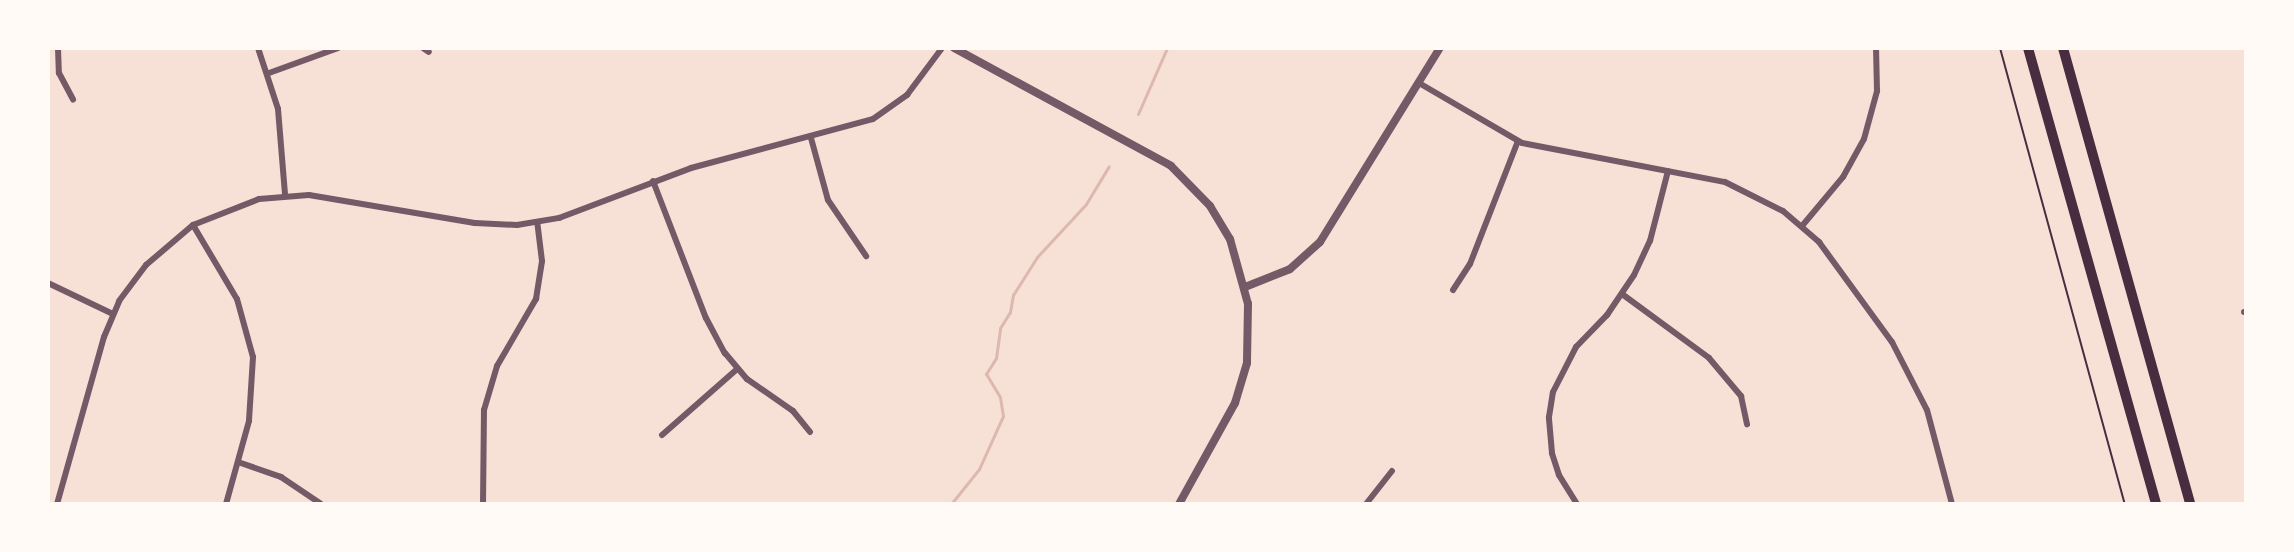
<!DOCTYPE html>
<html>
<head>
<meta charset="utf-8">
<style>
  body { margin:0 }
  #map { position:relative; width:2294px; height:552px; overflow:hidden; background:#f7e1d7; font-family:"Roboto Serif",serif }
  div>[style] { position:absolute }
  .stream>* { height:3px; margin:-1.5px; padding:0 1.5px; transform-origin:1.5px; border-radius:1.5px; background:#dcb8b0 }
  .path>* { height:2px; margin:-1px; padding:0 1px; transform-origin:1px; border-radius:1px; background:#4a2c40 }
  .minor>* { height:6px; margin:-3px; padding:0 3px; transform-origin:3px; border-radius:3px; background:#755966 }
  .tertiary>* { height:8px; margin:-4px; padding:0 4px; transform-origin:4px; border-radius:4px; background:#755966 }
  .trunk>* { height:10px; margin:-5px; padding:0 5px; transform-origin:5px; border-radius:5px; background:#4a2c40 }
  span { translate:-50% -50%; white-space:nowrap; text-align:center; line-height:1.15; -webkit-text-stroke:6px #fffaf5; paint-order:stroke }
  .frame { position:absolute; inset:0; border:50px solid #fffaf5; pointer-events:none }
</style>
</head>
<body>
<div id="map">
  <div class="stream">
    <div style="left:1138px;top:114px;width:72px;rotate:-66.3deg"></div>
    <div style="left:951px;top:504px;width:45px;rotate:-51.3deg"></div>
    <div style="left:979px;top:469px;width:58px;rotate:-65.6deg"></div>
    <div style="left:1003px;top:416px;width:19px;rotate:-99deg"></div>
    <div style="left:1000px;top:397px;width:27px;rotate:-121deg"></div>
    <div style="left:986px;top:374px;width:19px;rotate:-58deg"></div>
    <div style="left:996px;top:358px;width:30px;rotate:-82deg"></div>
    <div style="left:1000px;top:328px;width:19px;rotate:-58deg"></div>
    <div style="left:1010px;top:312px;width:17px;rotate:-80deg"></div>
    <div style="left:1013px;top:295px;width:45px;rotate:-57.7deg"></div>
    <div style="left:1037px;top:257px;width:72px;rotate:-47.2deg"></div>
    <div style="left:1086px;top:204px;width:44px;rotate:-58.8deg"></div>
  </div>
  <div class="path">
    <div style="left:2000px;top:48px;width:473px;rotate:74.7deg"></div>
  </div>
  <div class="minor">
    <div style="left:58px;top:48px;width:25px;rotate:88deg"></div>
    <div style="left:59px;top:73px;width:30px;rotate:62deg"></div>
    <div style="left:258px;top:48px;width:64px;rotate:71.8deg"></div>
    <div style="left:278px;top:109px;width:86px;rotate:85.3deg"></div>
    <div style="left:423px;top:48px;width:7px;rotate:34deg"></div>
    <div style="left:269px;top:73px;width:73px;rotate:-19.9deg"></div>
    <div style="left:1419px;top:83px;width:119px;rotate:30.2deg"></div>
    <div style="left:1522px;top:143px;width:207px;rotate:10.9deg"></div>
    <div style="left:1725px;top:182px;width:65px;rotate:26.6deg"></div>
    <div style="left:1783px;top:211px;width:48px;rotate:40.7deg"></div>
    <div style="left:1819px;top:242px;width:124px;rotate:53.9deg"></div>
    <div style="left:1892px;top:342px;width:76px;rotate:62.8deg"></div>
    <div style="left:1927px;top:410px;width:97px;rotate:75.1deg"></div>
    <div style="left:811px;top:138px;width:64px;rotate:74.7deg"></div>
    <div style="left:828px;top:200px;width:68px;rotate:55.8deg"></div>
    <div style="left:653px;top:181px;width:147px;rotate:68.9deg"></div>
    <div style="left:706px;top:318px;width:40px;rotate:62deg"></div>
    <div style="left:725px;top:353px;width:34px;rotate:50deg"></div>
    <div style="left:747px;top:379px;width:56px;rotate:34.8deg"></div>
    <div style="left:793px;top:411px;width:27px;rotate:51deg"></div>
    <div style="left:193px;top:225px;width:86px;rotate:59.3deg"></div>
    <div style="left:237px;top:299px;width:60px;rotate:74.6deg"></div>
    <div style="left:253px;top:357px;width:64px;rotate:93.6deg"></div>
    <div style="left:249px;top:421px;width:86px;rotate:105.5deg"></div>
    <div style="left:1802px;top:226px;width:64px;rotate:-50.1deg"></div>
    <div style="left:1843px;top:177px;width:43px;rotate:-61.1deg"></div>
    <div style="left:1864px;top:139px;width:50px;rotate:-74.8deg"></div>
    <div style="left:1877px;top:91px;width:43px;rotate:-91.3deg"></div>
    <div style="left:48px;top:283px;width:72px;rotate:25.5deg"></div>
    <div style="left:1453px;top:290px;width:31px;rotate:-57deg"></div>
    <div style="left:1470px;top:264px;width:132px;rotate:-68.7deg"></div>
    <div style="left:1622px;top:294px;width:108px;rotate:36.3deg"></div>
    <div style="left:1709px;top:358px;width:50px;rotate:49.9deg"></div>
    <div style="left:1741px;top:396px;width:29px;rotate:78deg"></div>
    <div style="left:2244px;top:312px;width:2px"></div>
    <div style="left:662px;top:435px;width:100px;rotate:-41.3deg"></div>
    <div style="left:238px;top:462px;width:46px;rotate:19.2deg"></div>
    <div style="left:281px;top:477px;width:48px;rotate:34deg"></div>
    <div style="left:57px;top:504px;width:173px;rotate:-74.3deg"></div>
    <div style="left:104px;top:337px;width:39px;rotate:-67deg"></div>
    <div style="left:119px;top:301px;width:45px;rotate:-53.1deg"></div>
    <div style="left:146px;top:265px;width:62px;rotate:-40.4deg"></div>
    <div style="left:193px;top:225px;width:71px;rotate:-21.5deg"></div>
    <div style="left:259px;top:199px;width:50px;rotate:-4.6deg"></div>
    <div style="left:309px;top:195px;width:168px;rotate:9.6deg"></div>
    <div style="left:475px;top:223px;width:42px;rotate:2.7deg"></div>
    <div style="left:517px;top:225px;width:43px;rotate:-9.5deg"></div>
    <div style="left:559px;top:218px;width:141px;rotate:-20.7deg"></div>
    <div style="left:691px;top:168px;width:188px;rotate:-15.1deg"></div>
    <div style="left:873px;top:119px;width:42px;rotate:-35.2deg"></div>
    <div style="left:907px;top:95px;width:59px;rotate:-53.3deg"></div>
    <div style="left:483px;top:504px;width:94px;rotate:-89.4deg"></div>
    <div style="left:484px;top:410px;width:46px;rotate:-73.5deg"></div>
    <div style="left:497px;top:366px;width:78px;rotate:-59.8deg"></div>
    <div style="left:536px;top:299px;width:38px;rotate:-81deg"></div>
    <div style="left:542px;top:261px;width:38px;rotate:-97deg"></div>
    <div style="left:1366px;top:504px;width:42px;rotate:-51.8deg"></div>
    <div style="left:1577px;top:504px;width:34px;rotate:-122deg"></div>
    <div style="left:1559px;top:475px;width:23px;rotate:-108deg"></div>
    <div style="left:1552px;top:453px;width:36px;rotate:-95deg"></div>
    <div style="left:1549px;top:417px;width:25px;rotate:-81deg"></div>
    <div style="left:1553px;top:392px;width:51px;rotate:-62.9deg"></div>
    <div style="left:1576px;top:347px;width:45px;rotate:-45.9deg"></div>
    <div style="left:1607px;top:315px;width:48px;rotate:-56deg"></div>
    <div style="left:1634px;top:275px;width:38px;rotate:-65deg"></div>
    <div style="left:1650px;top:241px;width:72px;rotate:-75.6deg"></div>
  </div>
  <div class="tertiary">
    <div style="left:954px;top:48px;width:247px;rotate:28.5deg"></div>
    <div style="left:1171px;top:166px;width:56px;rotate:45.7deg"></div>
    <div style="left:1210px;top:206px;width:39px;rotate:59deg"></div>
    <div style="left:1230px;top:239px;width:67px;rotate:74.5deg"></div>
    <div style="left:1248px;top:304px;width:59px;rotate:91deg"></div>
    <div style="left:1247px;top:363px;width:42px;rotate:106.7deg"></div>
    <div style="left:1235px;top:403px;width:115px;rotate:119deg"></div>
    <div style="left:1245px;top:287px;width:48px;rotate:-21.8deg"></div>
    <div style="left:1290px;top:269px;width:40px;rotate:-42deg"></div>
    <div style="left:1320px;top:242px;width:228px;rotate:-58.3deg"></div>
  </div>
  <div class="trunk">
    <div style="left:2028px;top:48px;width:474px;rotate:74.3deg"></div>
    <div style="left:2063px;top:48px;width:473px;rotate:74.4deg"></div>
  </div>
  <div class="frame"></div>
</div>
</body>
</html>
